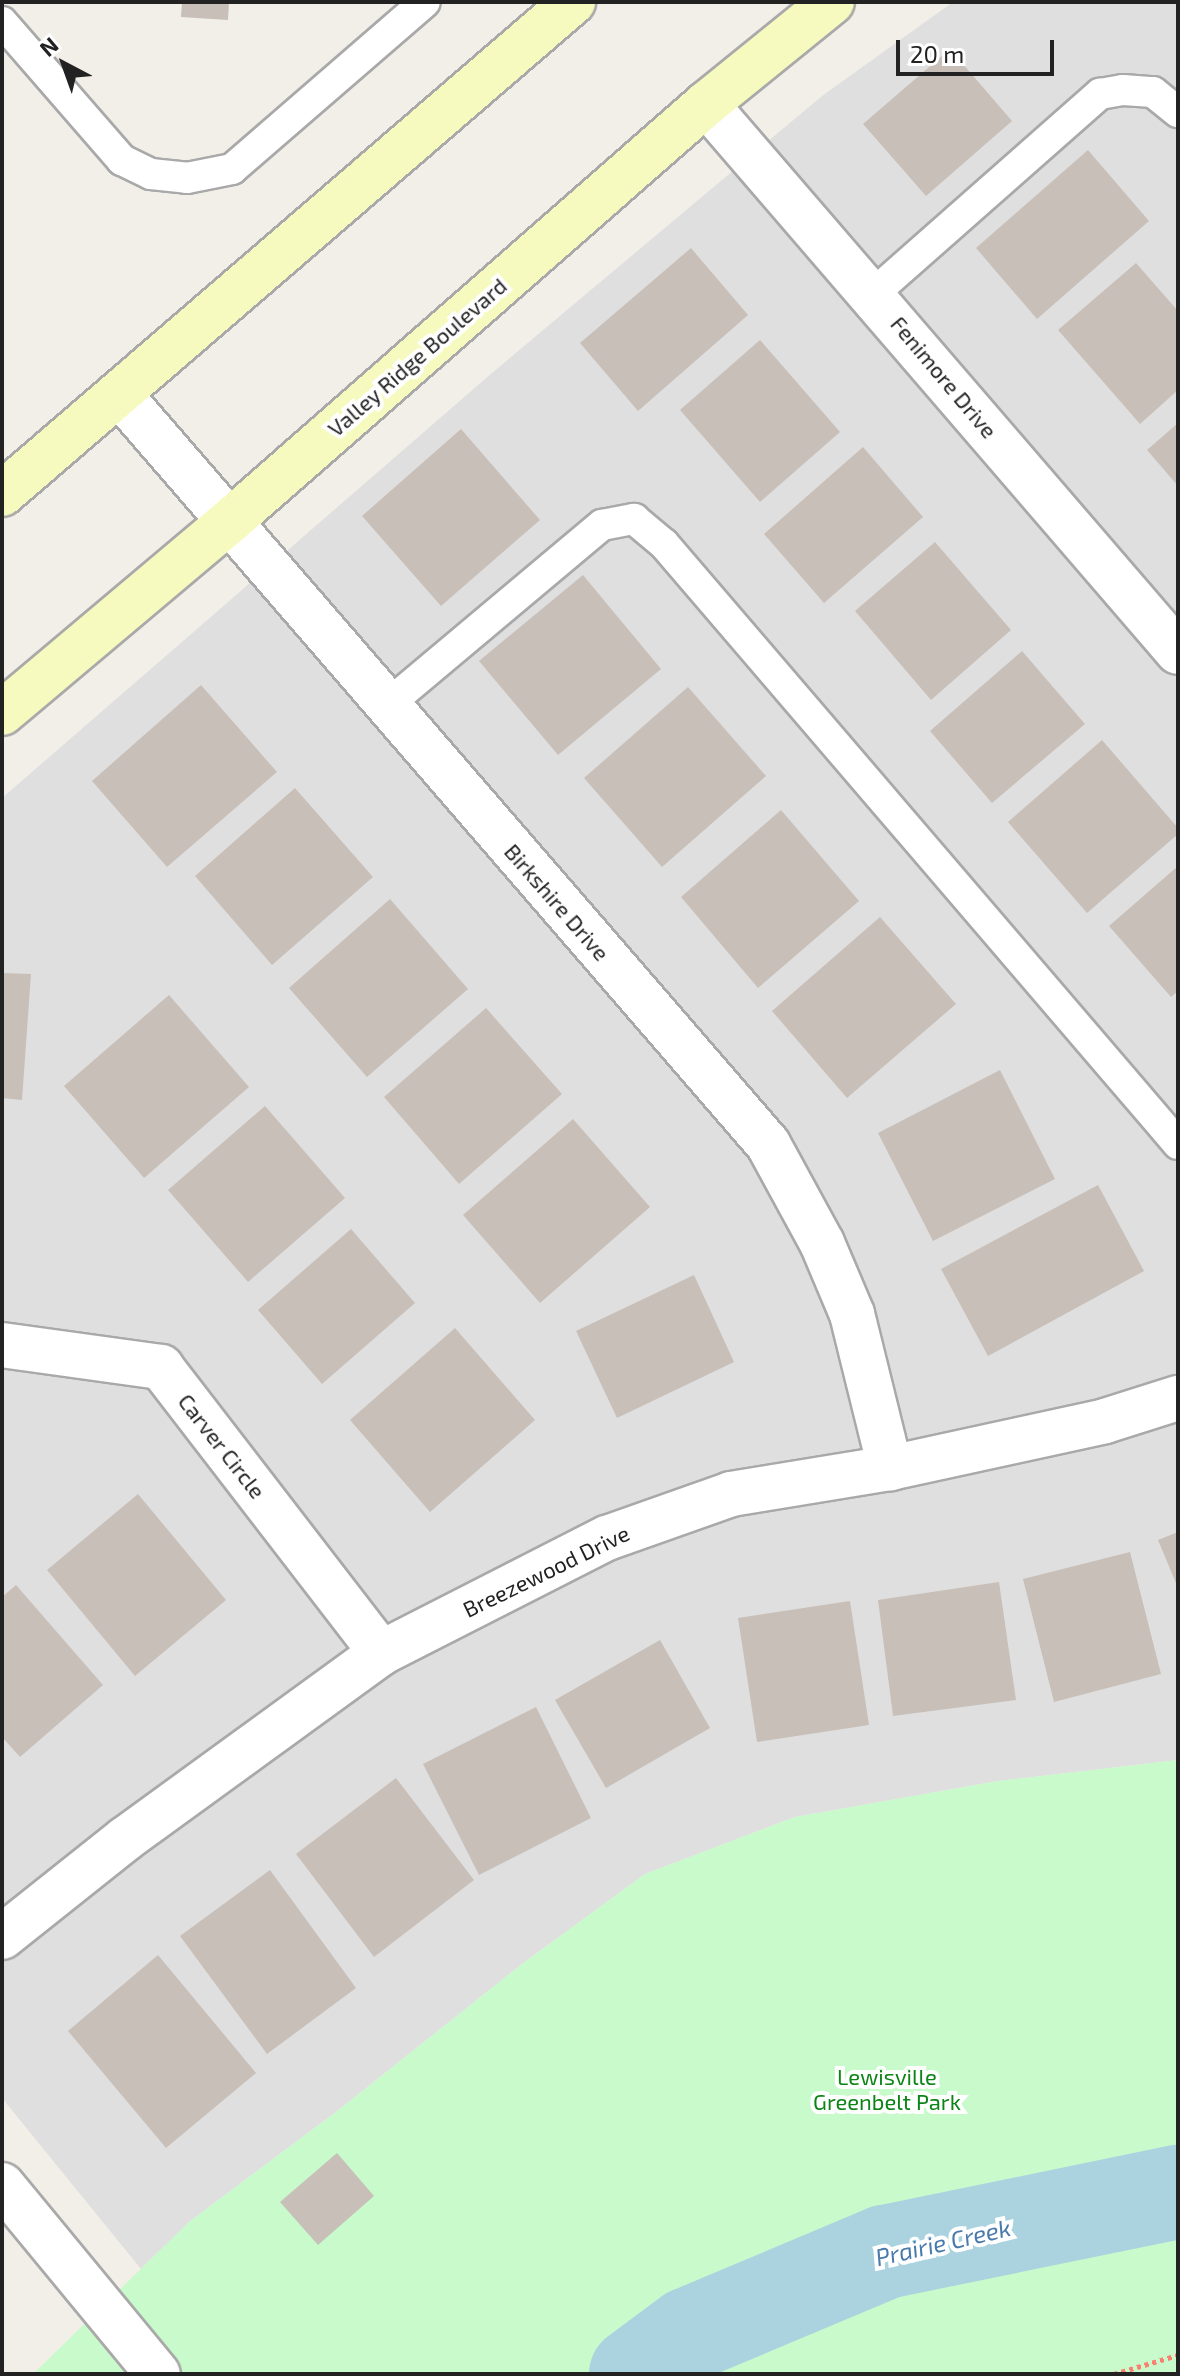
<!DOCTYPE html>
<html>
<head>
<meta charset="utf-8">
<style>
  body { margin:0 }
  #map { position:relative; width:1180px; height:2376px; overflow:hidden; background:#f2efe9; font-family:"Exo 2",sans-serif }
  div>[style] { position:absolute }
  .residential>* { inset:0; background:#e0dfdf }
  .park>* { inset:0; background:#c8facc }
  .river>* { height:94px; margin:-47px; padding:0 47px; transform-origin:47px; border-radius:47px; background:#aad3df }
  .building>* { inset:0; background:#c7bfb8 }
  .path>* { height:5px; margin-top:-2.5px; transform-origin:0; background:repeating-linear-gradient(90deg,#fa8072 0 4px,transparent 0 8px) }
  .roads { filter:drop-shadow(2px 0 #a9a9a9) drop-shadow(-2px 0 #a9a9a9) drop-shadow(0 2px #a9a9a9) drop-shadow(0 -2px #a9a9a9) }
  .service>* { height:30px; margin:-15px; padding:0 15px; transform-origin:15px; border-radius:15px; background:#fff }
  .minor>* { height:44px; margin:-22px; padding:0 22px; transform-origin:22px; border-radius:22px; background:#fff }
  .tertiary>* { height:44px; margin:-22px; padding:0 22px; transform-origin:22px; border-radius:22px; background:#fff }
  .secondary>* { height:44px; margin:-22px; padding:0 22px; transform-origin:22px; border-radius:22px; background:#f7fabf }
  span { translate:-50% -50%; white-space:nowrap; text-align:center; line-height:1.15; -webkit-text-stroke:8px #fff; paint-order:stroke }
  .street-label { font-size:22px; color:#222 }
  .park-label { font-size:22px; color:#0c8416 }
  .water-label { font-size:24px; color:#4a7aab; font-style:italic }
  .frame { position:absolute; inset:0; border:4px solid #222; pointer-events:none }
  .north { position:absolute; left:24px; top:24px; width:80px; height:80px; -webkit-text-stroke:6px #fff; paint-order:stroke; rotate:319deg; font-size:22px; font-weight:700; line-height:32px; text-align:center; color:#222 }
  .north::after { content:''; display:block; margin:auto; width:28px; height:36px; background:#222; clip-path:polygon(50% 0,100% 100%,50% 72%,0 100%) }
  .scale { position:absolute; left:896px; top:40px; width:158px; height:36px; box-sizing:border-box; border:4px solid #222; border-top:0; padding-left:10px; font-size:24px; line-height:28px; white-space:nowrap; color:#222; -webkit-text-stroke:6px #fff; paint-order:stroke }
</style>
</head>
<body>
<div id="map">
  <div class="residential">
    <div style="clip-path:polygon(953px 2px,1178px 2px,1178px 1760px,998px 1781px,795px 1817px,645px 1874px,522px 1964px,336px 2112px,189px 2222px,141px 2269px,2px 2098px,2px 798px,492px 373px,822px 96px)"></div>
  </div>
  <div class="park">
    <div style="clip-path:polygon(1178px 1760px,1178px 2374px,33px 2374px,189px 2222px,336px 2112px,522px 1964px,645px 1874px,795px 1817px,998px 1781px)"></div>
  </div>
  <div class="river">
    <div style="left:636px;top:2374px;width:67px;rotate:-36.5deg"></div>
    <div style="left:690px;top:2334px;width:212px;rotate:-22.8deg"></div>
    <div style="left:885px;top:2252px;width:299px;rotate:-11.6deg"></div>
  </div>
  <div class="building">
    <div style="clip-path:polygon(182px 2px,229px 2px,228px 20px,181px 17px)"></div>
    <div style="clip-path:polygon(950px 49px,1012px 121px,926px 196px,863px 124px)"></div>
    <div style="clip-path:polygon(1088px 150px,1149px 221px,1037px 319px,976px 248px)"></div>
    <div style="clip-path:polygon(691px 248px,748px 315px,638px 411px,580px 343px)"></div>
    <div style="clip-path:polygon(1136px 263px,1178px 311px,1178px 390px,1140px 424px,1058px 330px)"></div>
    <div style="clip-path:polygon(760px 340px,840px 432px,760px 502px,680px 410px)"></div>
    <div style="clip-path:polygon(1178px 423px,1178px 486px,1147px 450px)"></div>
    <div style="clip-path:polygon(461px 429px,540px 520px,441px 606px,362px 516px)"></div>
    <div style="clip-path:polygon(863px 447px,923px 517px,824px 603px,764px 534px)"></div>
    <div style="clip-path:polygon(935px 542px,1011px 630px,931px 700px,855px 611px)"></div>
    <div style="clip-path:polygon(583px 575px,661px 669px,558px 755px,479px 661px)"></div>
    <div style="clip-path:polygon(1022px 651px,1085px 724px,992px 803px,930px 731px)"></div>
    <div style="clip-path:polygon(201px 685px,277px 772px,167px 867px,92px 781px)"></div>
    <div style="clip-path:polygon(688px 687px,766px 776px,662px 867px,584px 778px)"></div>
    <div style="clip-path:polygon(1102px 740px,1178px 828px,1178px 834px,1087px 913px,1008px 822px)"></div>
    <div style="clip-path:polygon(295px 788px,373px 877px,272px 965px,195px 876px)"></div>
    <div style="clip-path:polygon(781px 810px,859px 901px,758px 988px,681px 897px)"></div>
    <div style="clip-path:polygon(1178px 866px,1178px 991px,1171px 997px,1109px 926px)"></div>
    <div style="clip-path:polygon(390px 899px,468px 989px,367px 1077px,289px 988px)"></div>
    <div style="clip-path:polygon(880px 917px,956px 1004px,847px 1098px,772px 1011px)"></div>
    <div style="clip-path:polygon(2px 973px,31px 974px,22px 1100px,2px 1098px)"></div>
    <div style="clip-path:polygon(169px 995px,249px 1087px,144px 1178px,64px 1086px)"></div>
    <div style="clip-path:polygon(486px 1008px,562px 1094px,459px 1184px,384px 1097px)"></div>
    <div style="clip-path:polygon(1000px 1070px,1055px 1179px,933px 1241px,878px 1133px)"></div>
    <div style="clip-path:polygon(265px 1106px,345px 1198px,248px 1282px,168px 1190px)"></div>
    <div style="clip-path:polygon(573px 1119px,650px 1207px,540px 1303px,463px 1215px)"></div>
    <div style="clip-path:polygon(1098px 1185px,1144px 1271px,988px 1356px,941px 1269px)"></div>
    <div style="clip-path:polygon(351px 1229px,415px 1303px,322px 1384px,258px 1310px)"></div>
    <div style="clip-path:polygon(694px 1275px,734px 1362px,617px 1418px,576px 1331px)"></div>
    <div style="clip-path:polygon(455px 1328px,535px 1420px,430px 1512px,350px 1420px)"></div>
    <div style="clip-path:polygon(138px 1494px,226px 1600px,135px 1676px,47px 1570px)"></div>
    <div style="clip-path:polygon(1178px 1532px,1178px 1588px,1158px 1540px)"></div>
    <div style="clip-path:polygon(1130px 1552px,1161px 1674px,1054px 1702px,1023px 1579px)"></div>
    <div style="clip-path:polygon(999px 1582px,1016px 1700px,893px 1716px,878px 1600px)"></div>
    <div style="clip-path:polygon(16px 1585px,103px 1685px,20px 1757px,2px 1737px,2px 1597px)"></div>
    <div style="clip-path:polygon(850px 1601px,869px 1725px,757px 1742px,738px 1618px)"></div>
    <div style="clip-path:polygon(660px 1640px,710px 1728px,606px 1788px,555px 1700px)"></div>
    <div style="clip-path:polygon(536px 1707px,591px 1818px,479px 1875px,423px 1764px)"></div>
    <div style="clip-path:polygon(396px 1778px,474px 1880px,374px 1957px,296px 1854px)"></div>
    <div style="clip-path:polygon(270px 1870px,356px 1988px,267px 2054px,180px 1936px)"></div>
    <div style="clip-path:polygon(158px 1955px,256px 2073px,166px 2148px,68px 2031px)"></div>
    <div style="clip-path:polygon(337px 2153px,374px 2196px,318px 2245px,280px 2202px)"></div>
  </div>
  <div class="path">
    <div style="left:1114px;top:2374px;width:67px;rotate:-16.5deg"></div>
  </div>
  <div class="roads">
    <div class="service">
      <div style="left:2px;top:22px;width:183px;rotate:49deg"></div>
      <div style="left:122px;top:160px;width:32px;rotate:26deg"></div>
      <div style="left:151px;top:174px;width:36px;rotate:6deg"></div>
      <div style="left:187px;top:178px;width:46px;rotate:-11.3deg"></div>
      <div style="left:232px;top:169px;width:255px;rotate:-40.9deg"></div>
      <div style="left:873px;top:294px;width:303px;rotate:-41.4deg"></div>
      <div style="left:1100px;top:94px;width:23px;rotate:-10deg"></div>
      <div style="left:1123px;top:90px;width:30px;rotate:4deg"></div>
      <div style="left:1153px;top:92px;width:32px;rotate:39deg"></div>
      <div style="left:386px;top:706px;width:282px;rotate:-40deg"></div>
      <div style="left:602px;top:525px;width:33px;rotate:-11deg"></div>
      <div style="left:634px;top:519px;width:39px;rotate:40deg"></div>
      <div style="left:664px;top:544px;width:790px;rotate:49.41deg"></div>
    </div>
    <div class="minor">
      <div style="left:706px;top:104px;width:723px;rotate:49.26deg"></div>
      <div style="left:120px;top:395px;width:990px;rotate:49.14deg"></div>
      <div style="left:768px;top:1144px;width:113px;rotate:61.4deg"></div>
      <div style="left:822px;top:1243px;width:77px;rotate:67.1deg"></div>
      <div style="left:852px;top:1314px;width:159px;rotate:76.1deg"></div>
      <div style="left:2px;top:1345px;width:161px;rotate:7.9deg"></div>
      <div style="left:161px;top:1367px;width:361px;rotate:52.4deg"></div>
      <div style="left:2px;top:1937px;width:157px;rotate:-38.5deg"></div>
      <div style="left:125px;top:1839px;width:316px;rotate:-36deg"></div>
      <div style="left:381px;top:1653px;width:254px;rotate:-27deg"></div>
      <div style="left:607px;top:1538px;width:132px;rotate:-19.5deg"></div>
      <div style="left:731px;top:1494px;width:161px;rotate:-9.3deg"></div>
      <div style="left:890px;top:1468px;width:220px;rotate:-12.3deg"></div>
      <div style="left:1105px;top:1421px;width:77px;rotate:-17.5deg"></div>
    </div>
    <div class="tertiary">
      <div style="left:2px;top:2185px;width:245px;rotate:50.5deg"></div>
    </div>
    <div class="secondary">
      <div style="left:2px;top:494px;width:754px;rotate:-40.75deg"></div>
      <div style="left:2px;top:713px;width:298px;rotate:-40.1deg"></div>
      <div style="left:230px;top:521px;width:633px;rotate:-41.22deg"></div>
      <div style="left:706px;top:104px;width:162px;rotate:-39deg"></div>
    </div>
  </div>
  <div class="street-label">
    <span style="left:417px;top:357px;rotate:-41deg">Valley Ridge Boulevard</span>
    <span style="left:944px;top:377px;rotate:50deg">Fenimore Drive</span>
    <span style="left:557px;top:902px;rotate:49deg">Birkshire Drive</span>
    <span style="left:222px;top:1446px;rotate:52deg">Carver Circle</span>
    <span style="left:546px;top:1571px;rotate:-26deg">Breezewood Drive</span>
  </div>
  <div class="park-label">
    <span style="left:887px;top:2089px">Lewisville<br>Greenbelt Park</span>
  </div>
  <div class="water-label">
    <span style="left:943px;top:2242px;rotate:-13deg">Prairie Creek</span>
  </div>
  <div class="frame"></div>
  <div class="north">N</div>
  <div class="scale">20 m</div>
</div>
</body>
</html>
